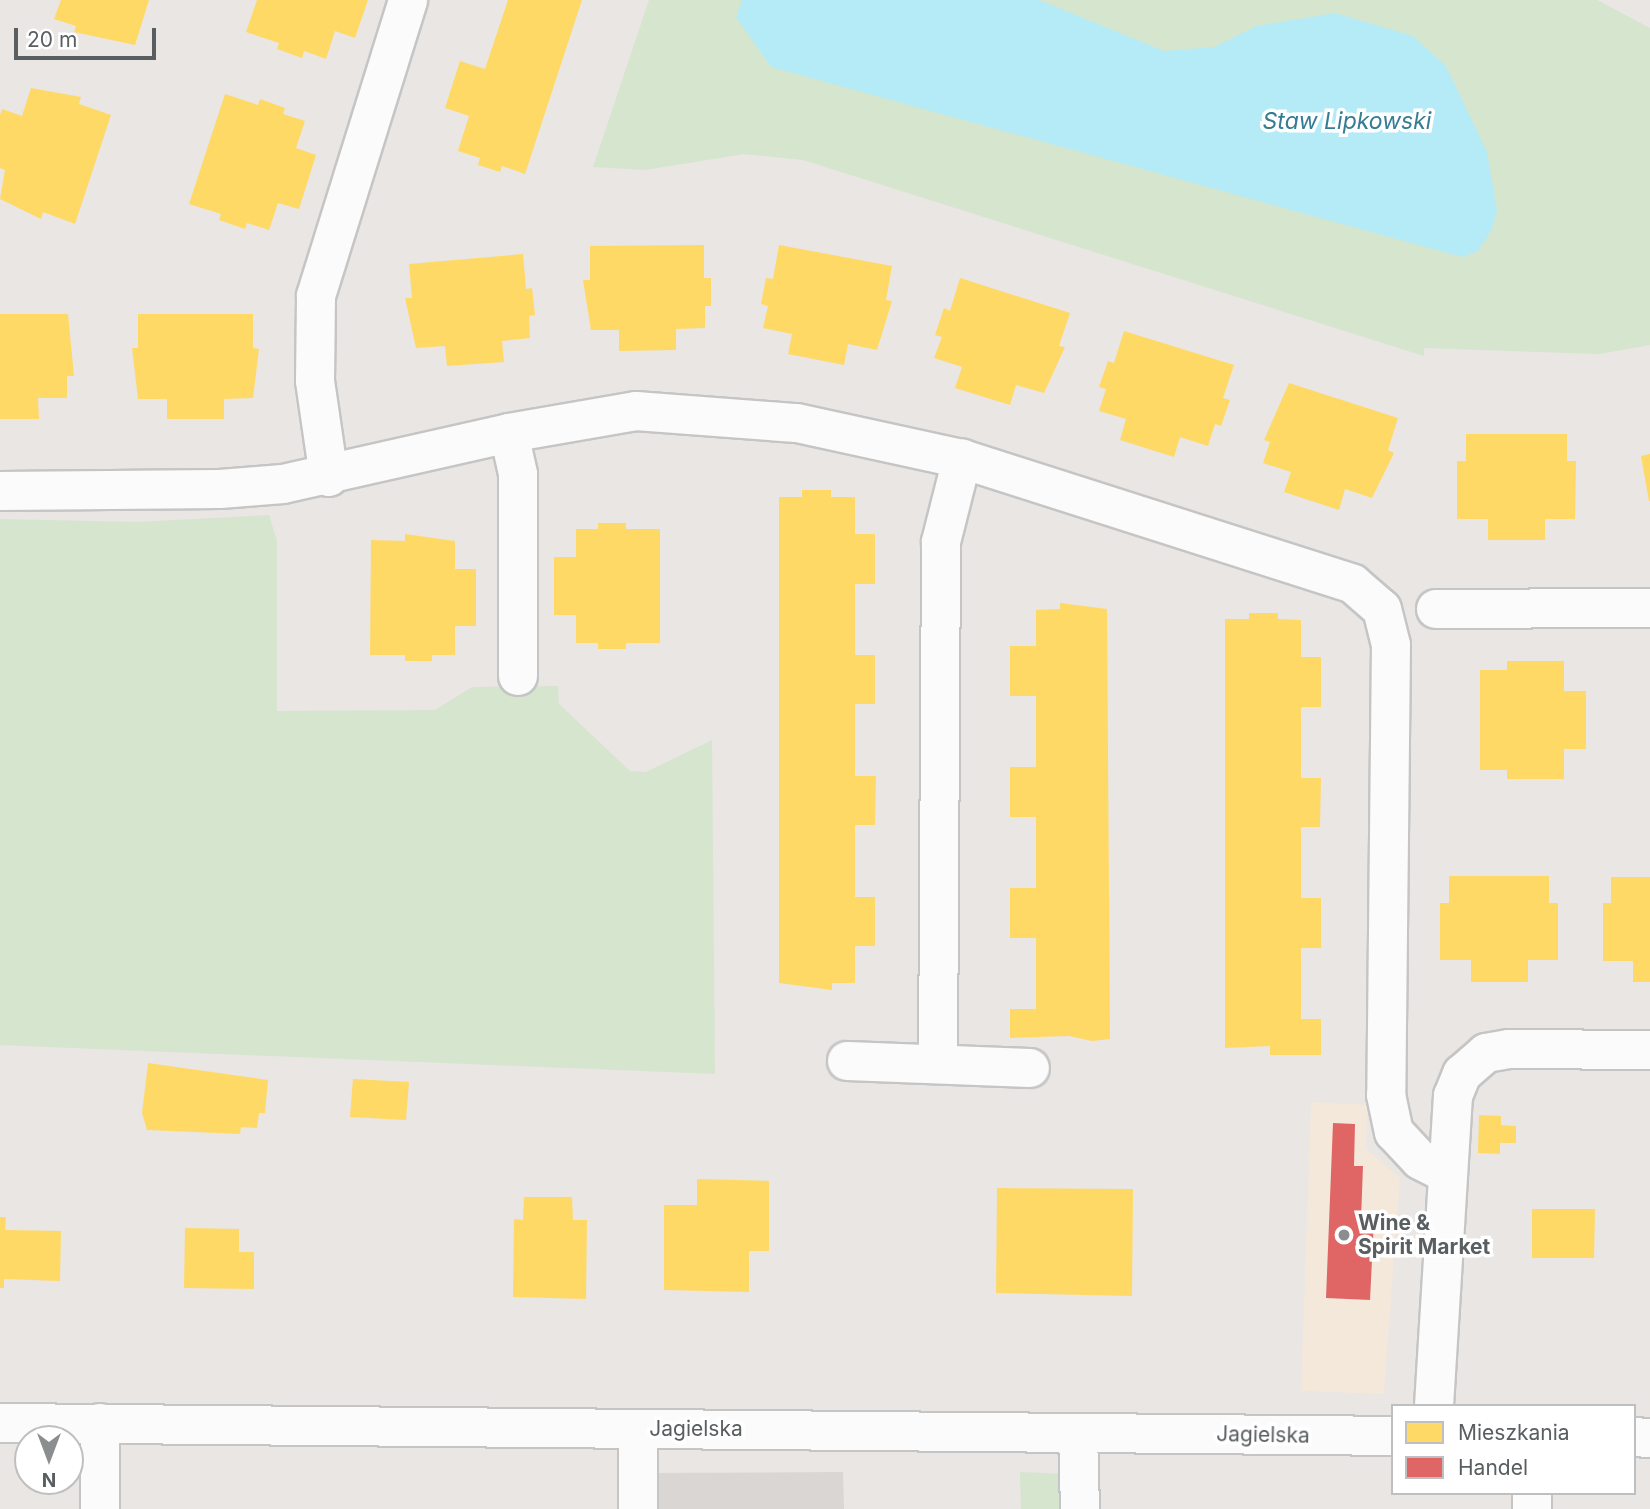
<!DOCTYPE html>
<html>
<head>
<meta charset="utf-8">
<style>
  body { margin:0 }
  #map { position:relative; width:1650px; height:1509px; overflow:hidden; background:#e9e6e3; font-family:Inter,sans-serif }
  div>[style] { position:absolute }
  .commercial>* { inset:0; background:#f4e8db }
  .industrial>* { inset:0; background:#dad6d4 }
  .green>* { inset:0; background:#d6e5ce }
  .water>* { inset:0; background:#b4ebf6 }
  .homes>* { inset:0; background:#ffd966 }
  .shops>* { inset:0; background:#e06666 }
  .roads { filter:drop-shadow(2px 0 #c5c5c5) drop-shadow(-2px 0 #c5c5c5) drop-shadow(0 2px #c5c5c5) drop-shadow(0 -2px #c5c5c5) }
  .minor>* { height:38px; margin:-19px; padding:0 19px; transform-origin:19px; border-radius:19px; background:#fcfbfb }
  .dots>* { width:19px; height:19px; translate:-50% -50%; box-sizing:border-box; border:4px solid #fff; border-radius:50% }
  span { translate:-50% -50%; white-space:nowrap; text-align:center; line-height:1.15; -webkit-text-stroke:7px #fff; paint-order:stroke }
  .poi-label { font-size:21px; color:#595e61; font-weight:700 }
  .left { translate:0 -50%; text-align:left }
  .street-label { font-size:21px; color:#595e61 }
  .water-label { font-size:23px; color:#357c94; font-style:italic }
  .legend { position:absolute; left:1391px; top:1404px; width:245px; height:91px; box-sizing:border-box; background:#fff; border:2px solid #bdbfc0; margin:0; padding:9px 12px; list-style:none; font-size:21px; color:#595e61 }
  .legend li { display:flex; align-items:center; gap:14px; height:35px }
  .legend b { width:35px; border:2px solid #bdbfc0 }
  .north { position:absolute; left:14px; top:1425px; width:70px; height:70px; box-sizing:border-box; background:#fff; border:2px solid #bdbfc0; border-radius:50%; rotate:180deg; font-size:19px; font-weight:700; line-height:28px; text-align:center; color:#595e61 }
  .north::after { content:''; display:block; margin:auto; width:24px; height:32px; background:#8b8e8e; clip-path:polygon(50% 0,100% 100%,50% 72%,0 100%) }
  .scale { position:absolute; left:14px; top:28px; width:142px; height:32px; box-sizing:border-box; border:4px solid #595e61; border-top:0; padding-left:9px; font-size:21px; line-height:24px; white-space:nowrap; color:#595e61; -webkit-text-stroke:5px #fff; paint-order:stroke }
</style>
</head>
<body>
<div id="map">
  <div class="commercial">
    <div style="clip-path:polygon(1311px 1102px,1368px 1105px,1366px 1149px,1400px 1178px,1384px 1394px,1301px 1391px)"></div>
  </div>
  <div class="industrial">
    <div style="clip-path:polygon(843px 1472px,844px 1509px,656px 1509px,655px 1473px)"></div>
  </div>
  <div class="green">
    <div style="clip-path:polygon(649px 0,1597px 0,1650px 28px,1650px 345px,1599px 354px,1424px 348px,1424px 356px,803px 160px,744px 154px,645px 170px,593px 167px)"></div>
    <div style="clip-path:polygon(269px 515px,277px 541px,277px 711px,435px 710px,472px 687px,558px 686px,559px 704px,630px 771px,646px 772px,712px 740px,715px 1074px,0 1045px,0 519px,138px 522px)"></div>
    <div style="clip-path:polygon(1020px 1472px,1067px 1474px,1067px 1509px,1021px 1509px)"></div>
  </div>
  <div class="water">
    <div style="clip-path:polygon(742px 0,1039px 0,1164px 51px,1214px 47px,1257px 26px,1335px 13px,1413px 36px,1446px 66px,1487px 152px,1497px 211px,1491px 231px,1478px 251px,1462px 257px,771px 67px,736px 17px)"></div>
  </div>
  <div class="homes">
    <div style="clip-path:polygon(61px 0,149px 0,135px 45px,74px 32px,76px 26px,54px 19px)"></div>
    <div style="clip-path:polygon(257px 0,368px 0,355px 38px,335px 31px,326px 59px,304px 51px,302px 58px,277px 49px,279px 43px,246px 32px)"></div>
    <div style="clip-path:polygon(508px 0,582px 0,525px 174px,502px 166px,500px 172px,478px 165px,480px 158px,458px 151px,469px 116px,445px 108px,460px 61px,485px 69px)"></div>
    <div style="clip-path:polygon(31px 88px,81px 97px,79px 104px,111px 115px,75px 224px,43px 212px,41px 219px,0 199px,5px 170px,0 168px,0 115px,2px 109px,22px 116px)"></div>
    <div style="clip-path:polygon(225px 94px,258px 105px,260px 99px,285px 108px,283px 114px,305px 121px,296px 148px,316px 155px,299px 209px,278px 203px,269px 230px,247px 223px,245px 229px,219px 220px,221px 214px,189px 204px)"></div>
    <div style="clip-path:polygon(704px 245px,704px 278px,711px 278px,711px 306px,705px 306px,705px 328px,676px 329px,676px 350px,619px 351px,619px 330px,591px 330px,583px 280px,590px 280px,590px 246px)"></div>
    <div style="clip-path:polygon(779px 245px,892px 266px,886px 300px,892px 301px,877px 350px,848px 344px,844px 365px,788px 354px,792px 334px,763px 328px,768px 306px,761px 304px,766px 278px,773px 279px)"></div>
    <div style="clip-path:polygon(523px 254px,526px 289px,532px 288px,535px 315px,529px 316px,530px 338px,502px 341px,504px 362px,447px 366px,445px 346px,416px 348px,405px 298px,412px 298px,409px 264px)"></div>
    <div style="clip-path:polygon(960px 278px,1070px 313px,1059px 346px,1065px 347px,1044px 393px,1016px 385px,1010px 405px,955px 388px,962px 367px,934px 358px,942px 337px,935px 335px,944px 308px,950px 311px)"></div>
    <div style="clip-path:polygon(0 314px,68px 314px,74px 376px,67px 376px,67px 398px,38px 398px,39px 419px,0 419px)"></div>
    <div style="clip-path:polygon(138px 314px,253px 314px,253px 348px,259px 349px,253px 398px,224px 399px,224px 419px,167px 419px,167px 399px,138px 399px,132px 348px,138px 348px)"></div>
    <div style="clip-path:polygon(1124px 331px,1234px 365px,1223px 398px,1230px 400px,1221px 426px,1215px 424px,1208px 446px,1180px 437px,1174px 457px,1120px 440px,1126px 419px,1099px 411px,1106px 389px,1099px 387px,1108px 361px,1114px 363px)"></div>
    <div style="clip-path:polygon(1289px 383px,1398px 418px,1388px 450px,1394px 453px,1372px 498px,1345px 489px,1339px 510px,1284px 492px,1291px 472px,1263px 463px,1270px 442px,1264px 440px)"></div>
    <div style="clip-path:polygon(1466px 434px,1567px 434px,1567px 461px,1576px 461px,1575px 519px,1545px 519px,1545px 540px,1488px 540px,1488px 519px,1457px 519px,1457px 461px,1466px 461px)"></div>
    <div style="clip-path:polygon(1650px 454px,1650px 501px,1649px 501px,1641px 456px)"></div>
    <div style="clip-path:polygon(802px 490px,831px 490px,831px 497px,855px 497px,855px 534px,875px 534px,875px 584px,855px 584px,855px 655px,875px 655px,875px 704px,855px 704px,855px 776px,876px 776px,875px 825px,855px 825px,855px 897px,875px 897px,875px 946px,855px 946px,855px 983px,832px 983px,832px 990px,779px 983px,779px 497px,802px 497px)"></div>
    <div style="clip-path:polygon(598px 523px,626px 523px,626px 529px,660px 529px,660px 643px,626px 643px,626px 649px,598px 649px,598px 643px,576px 643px,576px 615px,554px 615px,554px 557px,576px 557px,576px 529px,598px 529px)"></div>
    <div style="clip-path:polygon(405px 534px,455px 541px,455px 569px,476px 569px,476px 626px,455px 626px,455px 655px,432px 655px,432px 661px,405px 661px,405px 655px,370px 655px,371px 540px,405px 541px)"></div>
    <div style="clip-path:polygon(1060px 603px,1107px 609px,1110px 1039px,1092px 1041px,1069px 1036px,1010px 1038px,1010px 1009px,1036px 1009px,1036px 938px,1010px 938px,1010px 888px,1036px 888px,1036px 817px,1010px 817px,1010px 767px,1036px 767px,1036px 696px,1010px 696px,1010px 646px,1036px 646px,1036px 610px,1060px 609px)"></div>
    <div style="clip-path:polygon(1249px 613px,1278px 613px,1278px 619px,1301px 620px,1301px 657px,1321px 657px,1321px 707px,1301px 707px,1301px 778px,1321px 778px,1320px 827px,1301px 827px,1301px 898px,1321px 898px,1321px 948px,1301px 948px,1301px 1019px,1321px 1019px,1321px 1055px,1270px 1055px,1270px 1046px,1225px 1048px,1225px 619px,1249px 619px)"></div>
    <div style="clip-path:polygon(1507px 661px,1564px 661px,1564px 691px,1586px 691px,1586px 749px,1564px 749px,1564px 779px,1507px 779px,1507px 770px,1480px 770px,1480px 670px,1507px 670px)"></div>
    <div style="clip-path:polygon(1449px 876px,1549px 876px,1549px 903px,1558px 903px,1558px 960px,1528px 960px,1528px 982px,1471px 982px,1471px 960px,1440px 960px,1440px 903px,1449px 903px)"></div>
    <div style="clip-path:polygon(1611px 877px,1650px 877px,1650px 982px,1633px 982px,1633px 961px,1603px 961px,1603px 903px,1611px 903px)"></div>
    <div style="clip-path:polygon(148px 1063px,268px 1080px,265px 1113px,259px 1113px,257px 1128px,241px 1127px,240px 1134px,147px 1130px,142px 1113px)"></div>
    <div style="clip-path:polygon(353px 1079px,409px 1082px,406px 1120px,350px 1117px)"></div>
    <div style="clip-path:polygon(1479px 1115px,1501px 1116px,1501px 1125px,1516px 1126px,1516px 1143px,1500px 1143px,1500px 1154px,1478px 1153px)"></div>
    <div style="clip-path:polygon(697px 1179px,769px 1181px,769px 1251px,749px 1251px,749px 1292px,664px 1290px,664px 1205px,697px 1205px)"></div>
    <div style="clip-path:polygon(997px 1188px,1133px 1189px,1132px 1296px,996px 1293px)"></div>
    <div style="clip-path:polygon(524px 1197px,572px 1197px,573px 1220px,587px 1220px,586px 1299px,513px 1297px,514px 1219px,523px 1220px)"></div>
    <div style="clip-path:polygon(1532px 1209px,1595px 1209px,1594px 1258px,1532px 1258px)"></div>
    <div style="clip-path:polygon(0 1217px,6px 1217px,5px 1230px,61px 1231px,60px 1281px,4px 1279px,4px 1288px,0 1288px)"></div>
    <div style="clip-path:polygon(185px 1228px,239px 1229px,239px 1252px,254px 1252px,254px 1289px,184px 1288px)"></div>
  </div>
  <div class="shops">
    <div style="clip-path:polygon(1333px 1123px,1355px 1124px,1354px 1166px,1363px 1166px,1361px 1220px,1374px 1220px,1370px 1300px,1326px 1298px)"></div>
  </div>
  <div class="roads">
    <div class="minor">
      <div style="left:509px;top:433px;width:42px;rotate:77.6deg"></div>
      <div style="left:518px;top:474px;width:202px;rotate:90deg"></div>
      <div style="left:329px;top:477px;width:97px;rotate:-98.3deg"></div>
      <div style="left:315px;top:381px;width:85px;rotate:-89.3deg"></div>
      <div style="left:316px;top:296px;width:310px;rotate:-72.7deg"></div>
      <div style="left:0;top:491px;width:220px;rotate:-0.5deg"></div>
      <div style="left:220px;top:489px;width:63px;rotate:-4.5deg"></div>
      <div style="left:283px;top:484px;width:232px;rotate:-12.7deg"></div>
      <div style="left:509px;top:433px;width:129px;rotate:-9.8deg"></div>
      <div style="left:636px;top:411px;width:161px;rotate:4.3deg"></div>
      <div style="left:797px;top:423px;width:169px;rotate:12.3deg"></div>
      <div style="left:962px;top:459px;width:410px;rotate:17.7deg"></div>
      <div style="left:1353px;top:584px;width:38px;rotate:41deg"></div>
      <div style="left:1382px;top:609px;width:37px;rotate:76deg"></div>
      <div style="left:1391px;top:645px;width:450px;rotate:90.6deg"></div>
      <div style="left:1386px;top:1095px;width:38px;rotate:78deg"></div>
      <div style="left:1394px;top:1132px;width:38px;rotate:47deg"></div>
      <div style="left:1420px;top:1160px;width:30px;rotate:27deg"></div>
      <div style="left:1436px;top:609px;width:214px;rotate:-0.3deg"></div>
      <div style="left:847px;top:1061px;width:183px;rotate:2.2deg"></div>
      <div style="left:938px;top:1064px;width:522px;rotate:-89.67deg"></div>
      <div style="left:941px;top:542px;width:86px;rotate:-75.8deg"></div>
      <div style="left:1434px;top:1406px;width:311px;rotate:-86.5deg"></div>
      <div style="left:1453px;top:1096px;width:24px;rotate:-68deg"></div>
      <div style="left:1462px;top:1074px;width:32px;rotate:-41deg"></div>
      <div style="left:1486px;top:1053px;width:23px;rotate:-10deg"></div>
      <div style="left:1509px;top:1049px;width:141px;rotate:0.4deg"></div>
      <div style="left:0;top:1423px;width:1393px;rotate:0.53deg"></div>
      <div style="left:100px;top:1423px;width:86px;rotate:90deg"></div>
      <div style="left:638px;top:1429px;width:80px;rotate:90deg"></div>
      <div style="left:1078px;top:1433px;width:76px;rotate:88.5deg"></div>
      <div style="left:1634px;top:1437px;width:16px;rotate:4deg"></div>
      <div style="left:1532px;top:1493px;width:16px;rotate:90deg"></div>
    </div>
  </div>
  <div class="dots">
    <div style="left:1344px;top:1235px;background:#8b8e8e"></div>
  </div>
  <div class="poi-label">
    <span class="left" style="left:1358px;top:1235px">Wine &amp;<br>Spirit Market</span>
  </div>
  <div class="street-label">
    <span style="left:696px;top:1429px">Jagielska</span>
    <span style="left:1263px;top:1435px;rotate:1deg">Jagielska</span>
  </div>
  <div class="water-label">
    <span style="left:1347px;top:121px">Staw Lipkowski</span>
  </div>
  <ul class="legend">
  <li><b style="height:19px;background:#ffd966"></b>Mieszkania</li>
  <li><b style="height:19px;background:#e06666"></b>Handel</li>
  </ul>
  <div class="north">N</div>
  <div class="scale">20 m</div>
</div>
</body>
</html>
